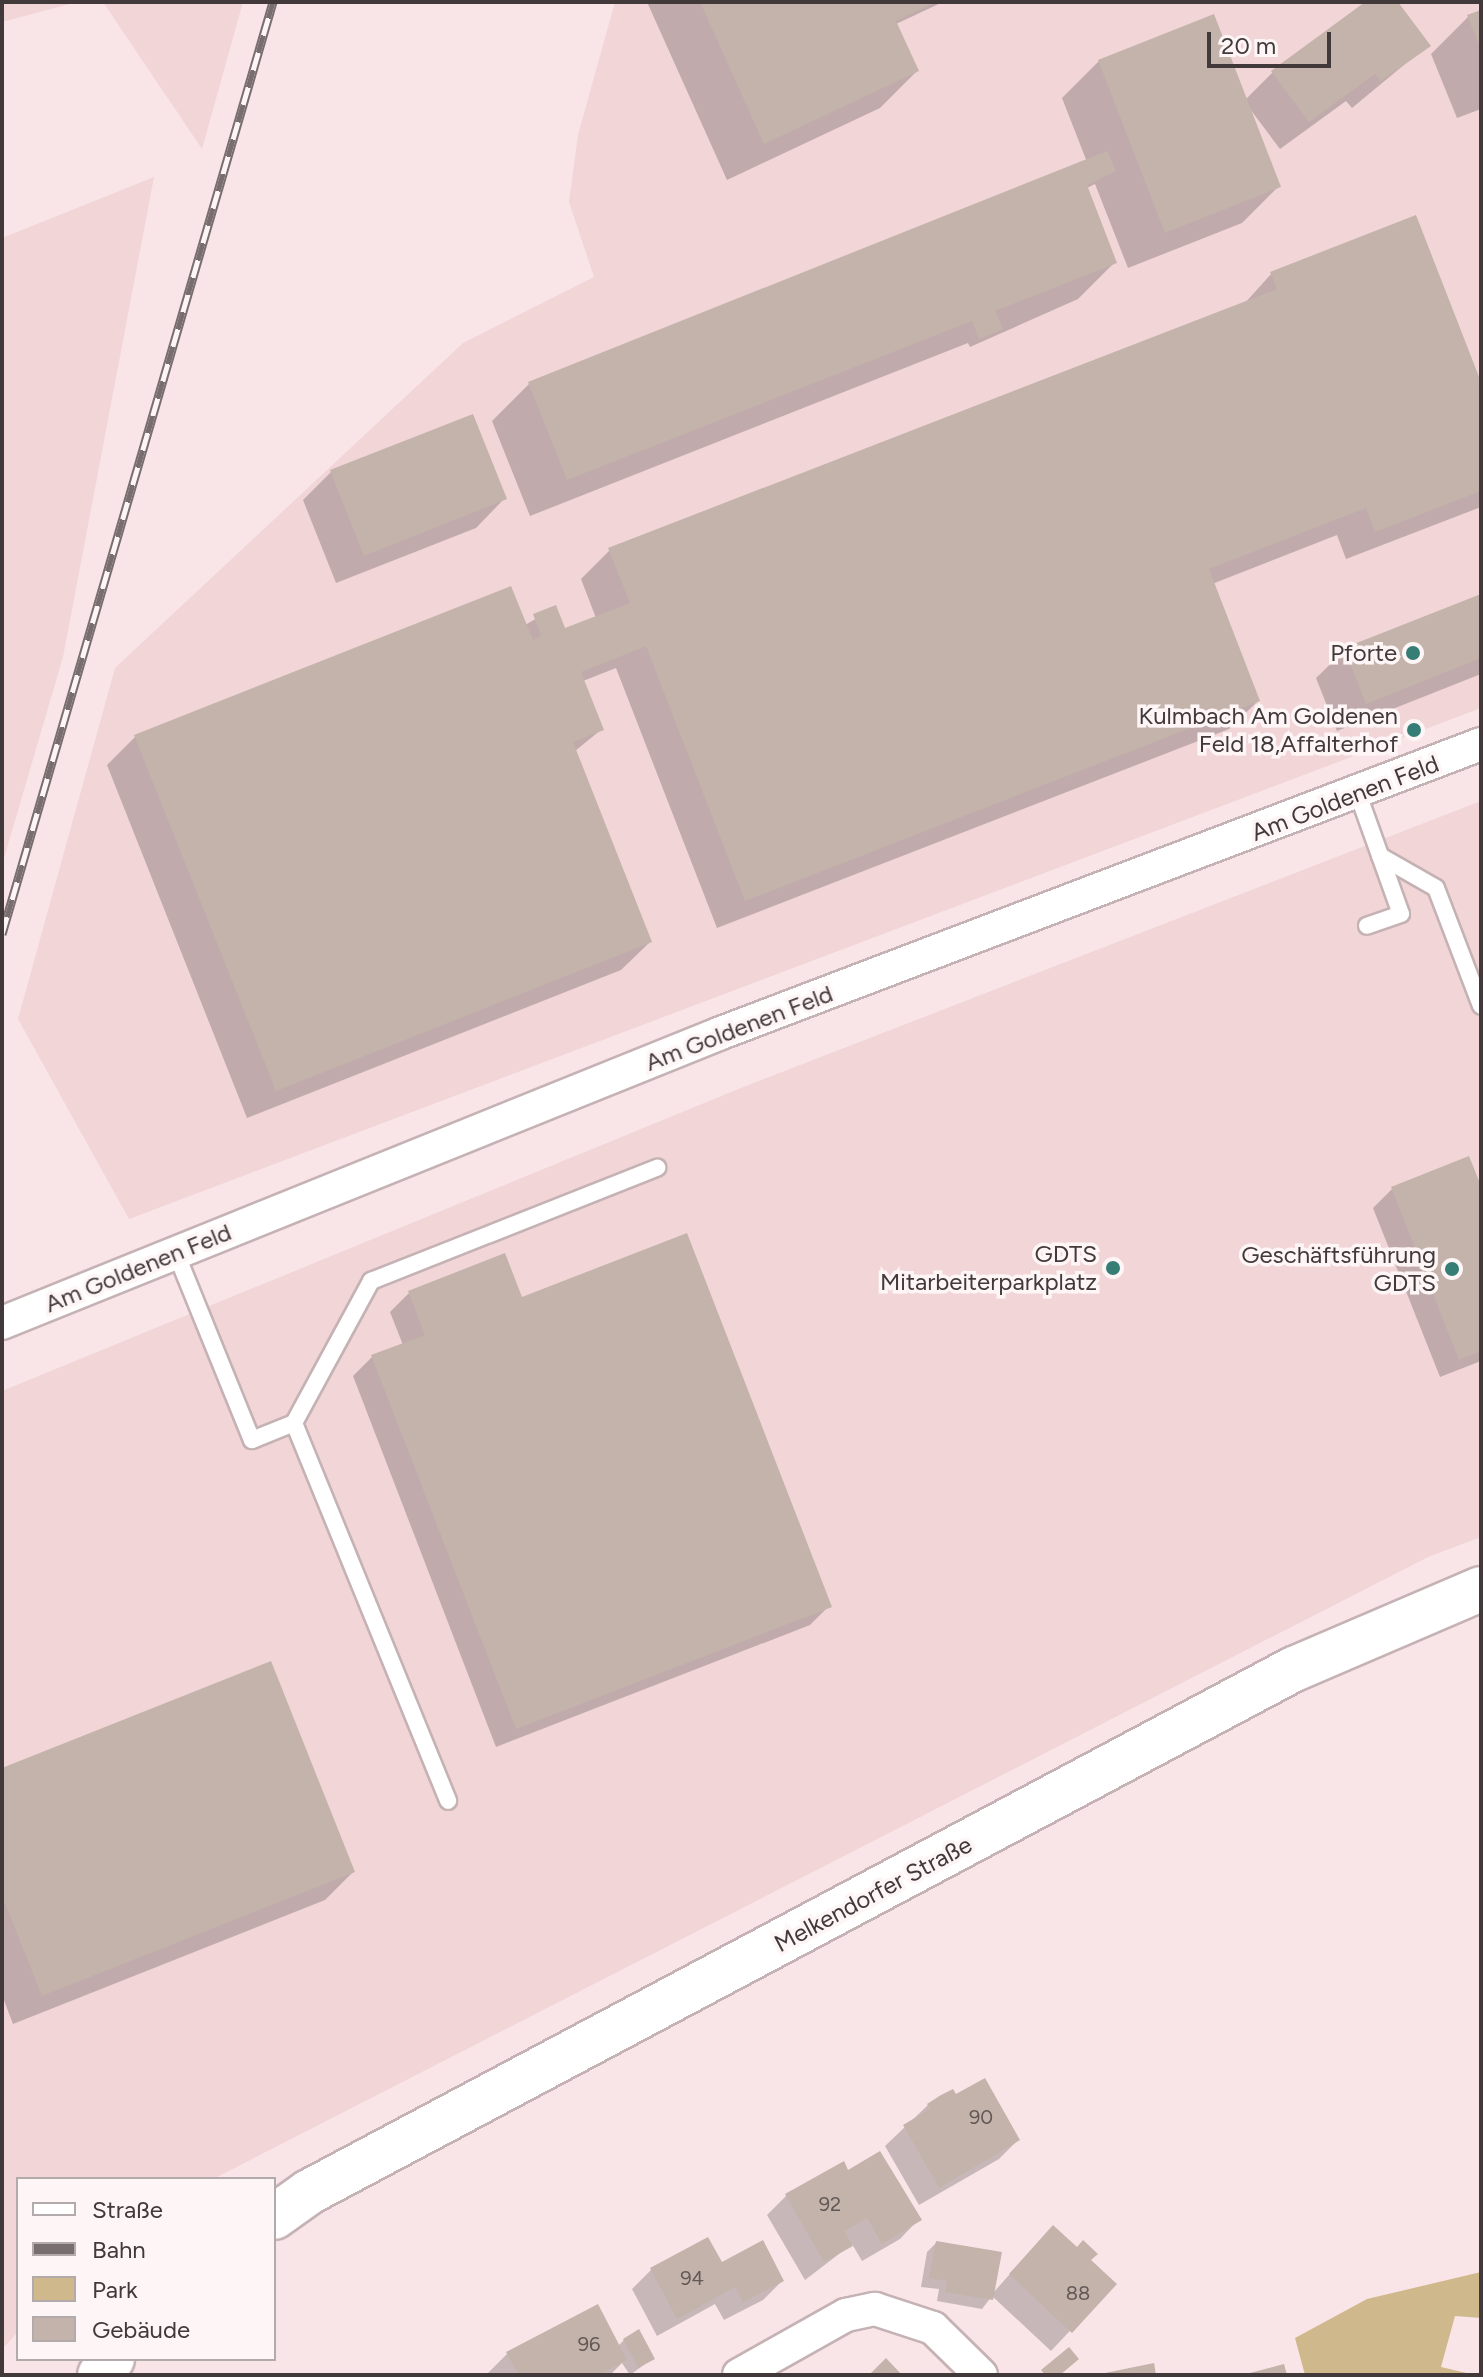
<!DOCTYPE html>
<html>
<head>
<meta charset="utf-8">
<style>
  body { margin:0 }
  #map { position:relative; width:1483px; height:2377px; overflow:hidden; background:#f9e5e7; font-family:Figtree,sans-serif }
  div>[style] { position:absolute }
  .built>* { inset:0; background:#f1d5d7 }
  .green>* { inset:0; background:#d0b88d }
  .shadow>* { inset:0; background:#0003 }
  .building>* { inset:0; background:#c3b3ab }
  .roads { filter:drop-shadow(2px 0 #c5b2b4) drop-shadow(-2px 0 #c5b2b4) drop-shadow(0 2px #c5b2b4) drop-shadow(0 -2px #c5b2b4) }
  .lane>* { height:16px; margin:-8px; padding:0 8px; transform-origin:8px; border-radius:8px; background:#fff }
  .street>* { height:32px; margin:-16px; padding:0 16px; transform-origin:16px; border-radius:16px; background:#fff }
  .secondary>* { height:44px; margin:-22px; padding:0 22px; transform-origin:22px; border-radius:22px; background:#fff }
  .rail>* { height:9px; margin-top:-4.5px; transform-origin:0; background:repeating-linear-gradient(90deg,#fef6f6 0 18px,#796e6f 0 36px); box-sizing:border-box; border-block:2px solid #796e6f }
  .dots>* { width:22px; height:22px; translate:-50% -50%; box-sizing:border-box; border:4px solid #fef6f6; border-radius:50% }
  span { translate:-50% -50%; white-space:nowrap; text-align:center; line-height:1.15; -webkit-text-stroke:7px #fef6f6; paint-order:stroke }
  .number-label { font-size:20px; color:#625856 }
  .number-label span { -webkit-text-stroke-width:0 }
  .poi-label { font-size:24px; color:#41393a }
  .right { translate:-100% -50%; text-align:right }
  .street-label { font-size:24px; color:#41393a }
  .frame { position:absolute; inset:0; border:4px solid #41393a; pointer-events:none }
  .legend { position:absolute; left:16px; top:2177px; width:260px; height:184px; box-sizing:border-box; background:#fef6f6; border:2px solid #b2aaab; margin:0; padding:10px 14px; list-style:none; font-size:24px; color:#41393a }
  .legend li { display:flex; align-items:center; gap:16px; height:40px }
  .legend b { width:40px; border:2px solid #b2aaab }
  .scale { position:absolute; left:1207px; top:32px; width:124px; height:36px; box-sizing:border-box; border:4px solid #41393a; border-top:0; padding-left:10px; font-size:24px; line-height:28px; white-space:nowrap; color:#41393a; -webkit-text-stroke:6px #fef6f6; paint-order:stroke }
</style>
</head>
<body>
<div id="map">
  <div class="built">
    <div style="clip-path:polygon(2px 2px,77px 2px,2px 22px)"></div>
    <div style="clip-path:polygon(103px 2px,243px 2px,202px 149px)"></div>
    <div style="clip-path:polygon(615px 2px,1481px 2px,1481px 708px,129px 1219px,18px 1019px,115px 668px,463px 343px,594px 277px,569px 202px,578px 135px)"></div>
    <div style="clip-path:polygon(154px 177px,63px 657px,2px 865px,2px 238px)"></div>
    <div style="clip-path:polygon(1481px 801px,1481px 1537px,1428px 1557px,213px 2179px,18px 2179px,18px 2332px,2px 2349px,2px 1391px,741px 1088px)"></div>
  </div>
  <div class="green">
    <div style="clip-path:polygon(1481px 2272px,1481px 2318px,1455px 2316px,1441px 2367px,1475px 2375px,1305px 2375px,1295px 2338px,1367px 2299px)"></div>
  </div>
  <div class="shadow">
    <div style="clip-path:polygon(647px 2px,943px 2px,896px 24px,917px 71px,880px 108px,727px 180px)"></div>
    <div style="clip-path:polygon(1368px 2px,1396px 2px,1428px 45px,1352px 108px,1346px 101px,1280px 149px,1250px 109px,1279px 186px,1242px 223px,1128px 268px,1095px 184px,1085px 189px,1115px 262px,1078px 299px,970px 347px,968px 343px,530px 516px,492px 421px,529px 384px,1087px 162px,1062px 98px,1099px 61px,1245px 100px,1272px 73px)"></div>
    <div style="clip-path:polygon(1481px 12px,1481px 109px,1457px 118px,1431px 54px,1468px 17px)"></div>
    <div style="clip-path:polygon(1272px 273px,1481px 388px,1481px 507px,1346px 559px,1337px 535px,1212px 584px,1258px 701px,1229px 729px,717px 928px,616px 668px,583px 681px,602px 729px,575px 751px,650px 942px,621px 970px,247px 1118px,107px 765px,136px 736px,525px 625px,555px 608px,564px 631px,596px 618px,581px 579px,610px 550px,1244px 304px)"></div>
    <div style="clip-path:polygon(332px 471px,504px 499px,476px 528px,336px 583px,303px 500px)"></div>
    <div style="clip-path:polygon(1481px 596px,1481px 674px,1337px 731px,1316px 678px,1345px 650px)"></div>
    <div style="clip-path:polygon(1392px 1189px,1481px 1192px,1481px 1361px,1440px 1377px,1373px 1208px)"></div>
    <div style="clip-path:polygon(409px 1293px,521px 1299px,829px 1606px,810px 1625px,496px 1747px,353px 1376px,372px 1357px,403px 1345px,390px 1312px)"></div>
    <div style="clip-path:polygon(2px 1770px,353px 1872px,325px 1900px,13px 2024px,2px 1995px)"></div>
    <div style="clip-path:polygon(928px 2105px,1018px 2140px,999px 2159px,919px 2205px,885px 2146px)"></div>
    <div style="clip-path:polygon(847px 2173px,919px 2219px,900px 2239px,862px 2261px,852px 2244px,805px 2280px,767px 2215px,786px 2196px)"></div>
    <div style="clip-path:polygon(707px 2240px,721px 2265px,782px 2281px,763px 2300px,724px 2320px,715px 2304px,657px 2336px,632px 2289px,651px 2270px)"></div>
    <div style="clip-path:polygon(936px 2243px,993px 2293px,1034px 2247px,1088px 2260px,1114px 2284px,1051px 2351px,992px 2296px,982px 2309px,937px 2301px,939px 2289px,921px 2287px,927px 2252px)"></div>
    <div style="clip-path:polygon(624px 2340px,652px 2359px,630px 2375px,622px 2363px,610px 2375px,488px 2373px,507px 2354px,618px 2346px)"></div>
  </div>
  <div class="building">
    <div style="clip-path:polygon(700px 2px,936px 2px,896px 21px,919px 71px,764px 144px)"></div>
    <div style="clip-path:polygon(1365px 2px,1398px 2px,1431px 46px,1381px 81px,1375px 74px,1309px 122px,1271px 71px)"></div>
    <div style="clip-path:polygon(1481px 10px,1481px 50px,1467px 15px)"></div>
    <div style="clip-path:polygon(1214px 14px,1281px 187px,1165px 233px,1098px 60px)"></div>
    <div style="clip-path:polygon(1107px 151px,1116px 171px,1087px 185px,1117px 263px,995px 311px,1003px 329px,979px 339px,972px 321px,567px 480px,528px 382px)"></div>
    <div style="clip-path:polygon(1416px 215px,1481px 382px,1481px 491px,1375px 532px,1366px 508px,1209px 569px,1260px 701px,745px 901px,646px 646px,581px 672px,604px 730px,573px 742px,652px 942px,276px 1091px,134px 735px,511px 586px,533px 640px,541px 636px,533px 614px,556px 605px,565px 628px,630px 603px,608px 548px,1277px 289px,1270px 272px)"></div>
    <div style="clip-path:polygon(473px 414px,507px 499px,364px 556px,330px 470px)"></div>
    <div style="clip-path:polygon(1481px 594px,1481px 658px,1366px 704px,1344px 648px)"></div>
    <div style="clip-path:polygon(1469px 1156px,1481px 1186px,1481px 1351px,1459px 1360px,1391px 1187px)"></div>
    <div style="clip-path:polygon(687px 1233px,832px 1607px,516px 1729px,371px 1355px,425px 1335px,408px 1291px,505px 1253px,522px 1297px)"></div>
    <div style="clip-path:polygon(271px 1661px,355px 1872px,42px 1996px,2px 1896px,2px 1768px)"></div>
    <div style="clip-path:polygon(985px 2078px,1020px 2140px,939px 2188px,903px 2125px,930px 2109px,927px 2104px,941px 2095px,953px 2089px,956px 2094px)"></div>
    <div style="clip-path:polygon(880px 2151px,922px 2220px,882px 2244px,867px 2218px,844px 2231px,853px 2246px,824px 2262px,785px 2194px,844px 2161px,848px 2170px)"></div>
    <div style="clip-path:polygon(1053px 2225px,1077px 2247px,1083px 2240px,1098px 2254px,1091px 2260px,1117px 2284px,1072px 2333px,1009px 2274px)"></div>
    <div style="clip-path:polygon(708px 2237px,722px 2262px,763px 2240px,784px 2281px,743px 2302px,735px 2287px,677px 2319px,650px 2268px)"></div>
    <div style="clip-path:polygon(936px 2241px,1002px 2252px,993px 2300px,945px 2292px,947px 2281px,929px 2278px)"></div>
    <div style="clip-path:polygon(598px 2304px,627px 2360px,599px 2375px,519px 2375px,506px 2352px)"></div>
    <div style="clip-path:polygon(639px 2329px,655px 2359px,638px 2368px,623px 2339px)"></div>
    <div style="clip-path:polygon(1069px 2347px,1079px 2359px,1060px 2375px,1045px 2375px,1041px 2370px)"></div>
    <div style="clip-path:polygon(886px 2358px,902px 2375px,869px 2375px)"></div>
    <div style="clip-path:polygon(1154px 2363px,1156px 2375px,1100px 2375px,1100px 2374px)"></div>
    <div style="clip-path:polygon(1284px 2364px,1287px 2375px,1247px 2375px,1246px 2374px)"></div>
  </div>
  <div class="roads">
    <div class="lane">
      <div style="left:1358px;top:794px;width:127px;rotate:70.3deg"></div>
      <div style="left:1401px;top:914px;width:36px;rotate:161deg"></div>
      <div style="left:1380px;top:856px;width:64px;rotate:29.7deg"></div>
      <div style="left:1436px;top:888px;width:126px;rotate:69.1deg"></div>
      <div style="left:176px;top:1253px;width:202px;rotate:67.9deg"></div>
      <div style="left:252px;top:1440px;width:45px;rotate:-22deg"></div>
      <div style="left:294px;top:1423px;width:408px;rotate:67.8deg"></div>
      <div style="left:294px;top:1423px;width:162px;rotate:-61.5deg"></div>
      <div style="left:371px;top:1281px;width:308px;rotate:-21.6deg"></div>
    </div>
    <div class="street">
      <div style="left:2px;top:1323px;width:775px;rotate:-21.97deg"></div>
      <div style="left:721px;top:1033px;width:813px;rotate:-20.82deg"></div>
      <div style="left:739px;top:2375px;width:123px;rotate:-29.3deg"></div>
      <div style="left:846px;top:2315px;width:30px;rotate:-12deg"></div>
      <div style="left:875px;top:2309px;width:61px;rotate:18.1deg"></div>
      <div style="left:933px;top:2328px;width:67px;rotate:44.4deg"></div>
    </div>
    <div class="secondary">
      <div style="left:274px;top:2217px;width:43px;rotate:-35.5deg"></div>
      <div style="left:309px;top:2192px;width:1115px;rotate:-27.97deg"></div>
      <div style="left:1294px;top:1669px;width:203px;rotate:-23.2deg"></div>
      <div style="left:100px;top:2375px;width:20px;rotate:-53deg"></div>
    </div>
  </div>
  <div class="rail">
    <div style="left:2px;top:934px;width:971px;rotate:-73.79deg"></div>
  </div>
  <div class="dots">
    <div style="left:1413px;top:653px;background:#367d75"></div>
    <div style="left:1414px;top:730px;background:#367d75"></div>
    <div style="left:1113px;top:1268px;background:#367d75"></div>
    <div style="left:1452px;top:1269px;background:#367d75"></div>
  </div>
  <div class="number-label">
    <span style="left:981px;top:2117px">90</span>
    <span style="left:830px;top:2204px">92</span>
    <span style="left:692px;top:2278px">94</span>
    <span style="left:1078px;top:2293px">88</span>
    <span style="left:589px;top:2344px">96</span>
  </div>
  <div class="poi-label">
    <span class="right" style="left:1397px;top:653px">Pforte</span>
    <span class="right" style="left:1398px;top:730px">Kulmbach Am Goldenen<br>Feld 18,Affalterhof</span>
    <span class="right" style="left:1097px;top:1268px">GDTS<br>Mitarbeiterparkplatz</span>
    <span class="right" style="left:1436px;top:1269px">Geschäftsführung<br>GDTS</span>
  </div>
  <div class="street-label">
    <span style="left:1345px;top:798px;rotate:-21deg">Am Goldenen Feld</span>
    <span style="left:739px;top:1028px;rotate:-21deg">Am Goldenen Feld</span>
    <span style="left:138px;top:1268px;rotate:-22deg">Am Goldenen Feld</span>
    <span style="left:873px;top:1894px;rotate:-28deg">Melkendorfer Straße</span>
  </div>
  <div class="frame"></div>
  <ul class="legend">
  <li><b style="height:10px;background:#fff"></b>Straße</li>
  <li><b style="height:10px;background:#796e6f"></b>Bahn</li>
  <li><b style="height:22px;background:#d0b88d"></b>Park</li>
  <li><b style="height:22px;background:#c3b3ab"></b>Gebäude</li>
  </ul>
  <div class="scale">20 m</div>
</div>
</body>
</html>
